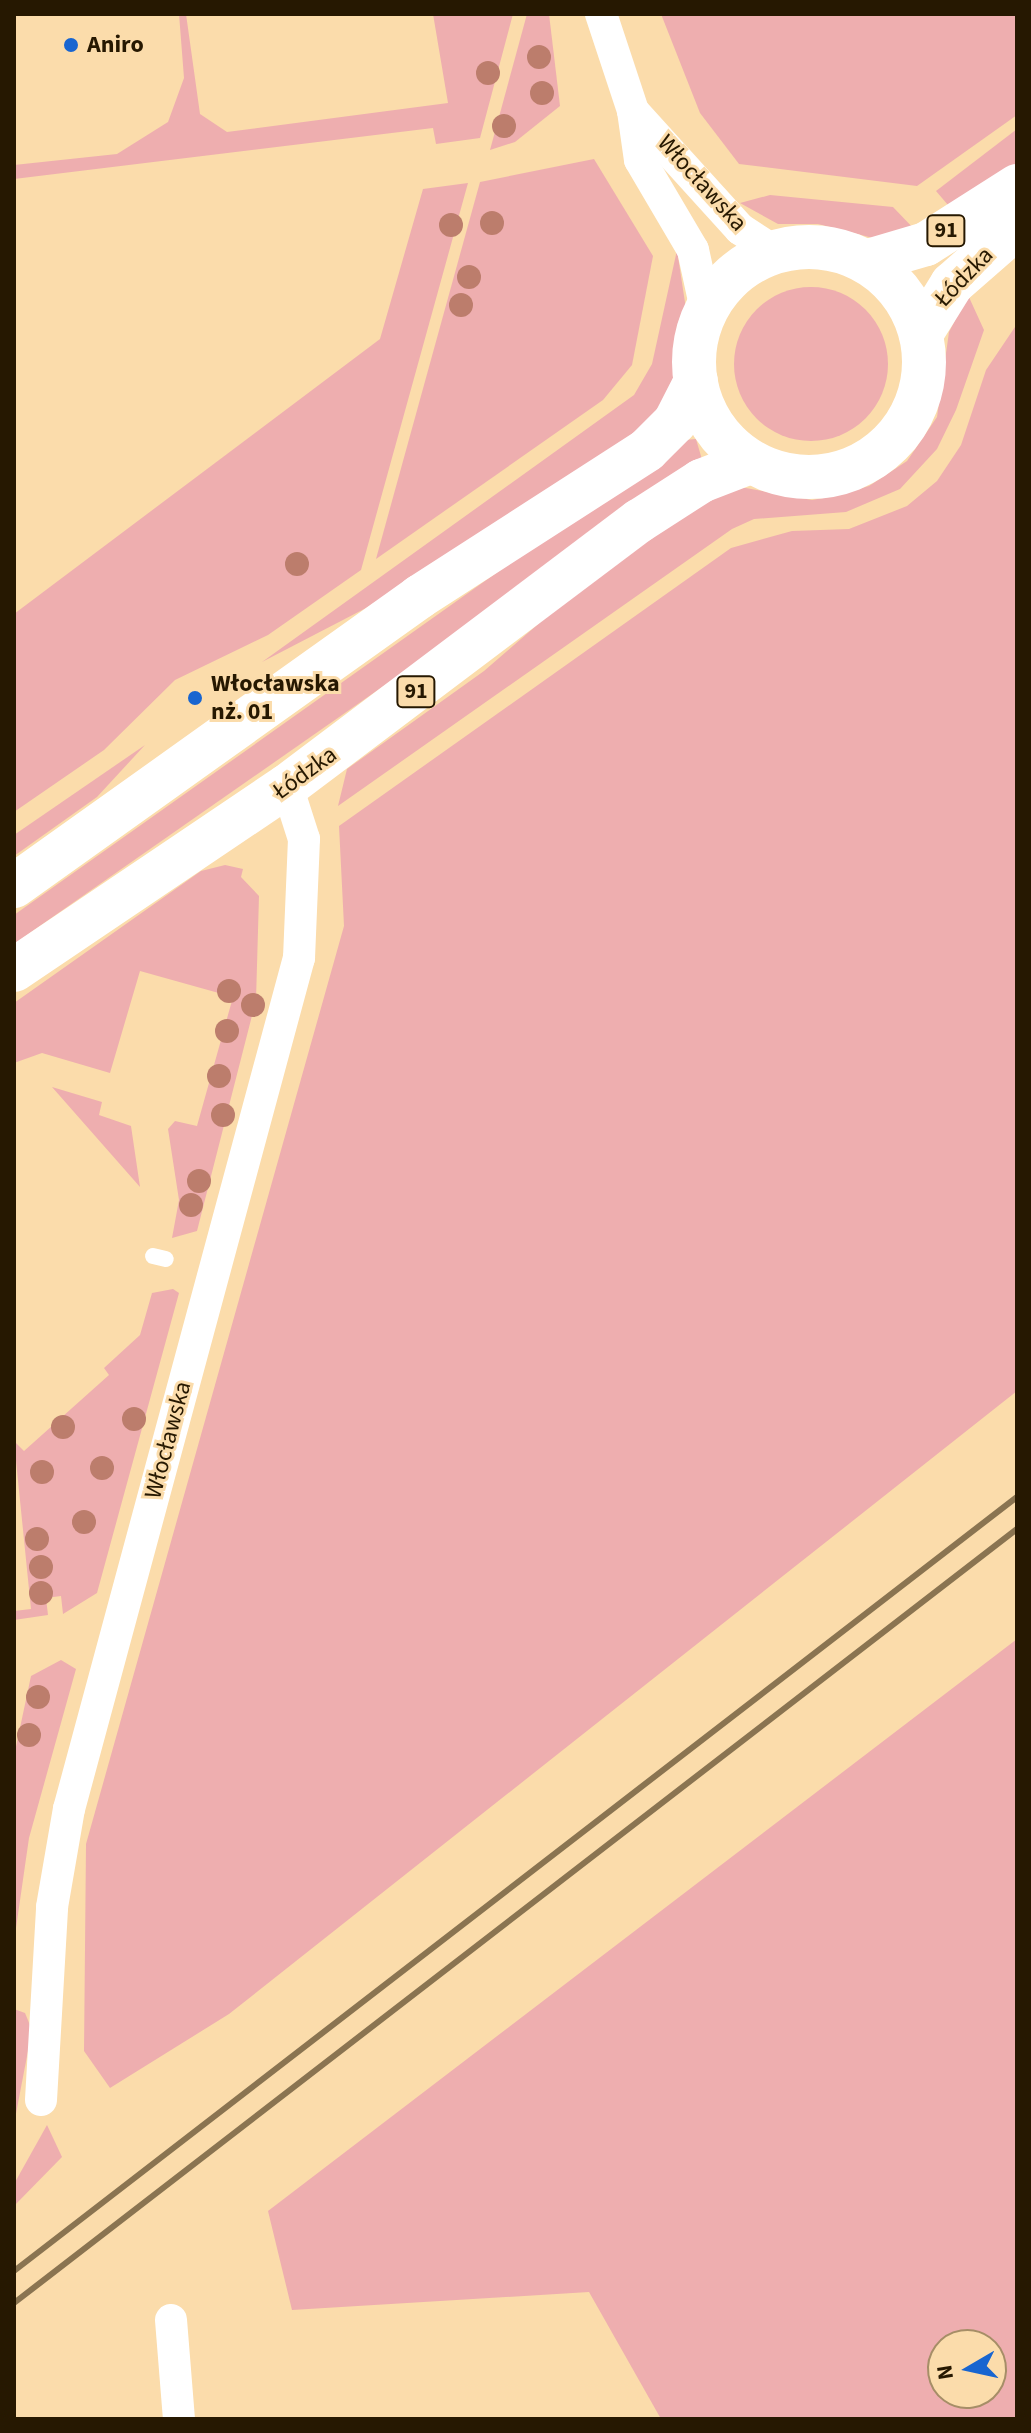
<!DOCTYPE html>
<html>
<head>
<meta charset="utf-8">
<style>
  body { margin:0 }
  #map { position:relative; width:1031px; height:2433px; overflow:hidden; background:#fbdcab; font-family:"Source Sans 3",sans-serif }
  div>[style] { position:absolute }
  .green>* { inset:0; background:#eeaeaf }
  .round { border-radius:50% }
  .lane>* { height:16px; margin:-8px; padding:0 8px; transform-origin:8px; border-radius:8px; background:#fff }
  .street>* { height:32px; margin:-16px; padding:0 16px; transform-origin:16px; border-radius:16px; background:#fff }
  .primary>* { height:44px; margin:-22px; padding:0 22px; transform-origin:22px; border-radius:22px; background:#fff }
  .primary>.ring { margin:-22px; padding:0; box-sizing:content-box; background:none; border:44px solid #fff; border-radius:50% }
  .rail>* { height:6px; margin:-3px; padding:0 3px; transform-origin:3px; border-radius:3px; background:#8a7451 }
  .trees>* { width:24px; height:24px; margin:-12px; border-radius:50%; background:#bc7d6c }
  .dots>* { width:22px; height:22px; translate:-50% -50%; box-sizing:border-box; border:4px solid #fbdcab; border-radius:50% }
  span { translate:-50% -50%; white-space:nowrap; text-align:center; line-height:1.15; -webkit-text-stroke:6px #fbdcab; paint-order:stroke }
  .shield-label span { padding:2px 6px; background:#fbdcab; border:2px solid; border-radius:6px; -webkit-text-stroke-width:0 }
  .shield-label { font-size:22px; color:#261801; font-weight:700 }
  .poi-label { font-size:24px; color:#261801; font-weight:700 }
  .left { translate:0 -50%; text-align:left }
  .street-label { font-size:24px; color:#261801 }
  .frame { position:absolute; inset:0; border:16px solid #261801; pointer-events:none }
  .north { position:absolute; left:927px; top:2329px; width:80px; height:80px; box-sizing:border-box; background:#fbdcab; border:2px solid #a68e67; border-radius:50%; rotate:261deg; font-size:22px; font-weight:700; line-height:32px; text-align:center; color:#261801 }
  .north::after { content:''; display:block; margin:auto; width:28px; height:36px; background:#1865d0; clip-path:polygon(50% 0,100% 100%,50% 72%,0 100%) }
</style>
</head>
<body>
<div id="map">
  <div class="green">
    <div style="clip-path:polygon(179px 14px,186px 14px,200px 114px,227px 132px,448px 103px,433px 14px,513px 14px,480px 138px,436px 144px,433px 128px,14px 179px,14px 165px,117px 154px,168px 122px,184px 78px)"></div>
    <div style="clip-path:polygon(527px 14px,549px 14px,560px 106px,515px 142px,490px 150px)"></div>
    <div style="clip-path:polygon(661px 14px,1017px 14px,1017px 115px,917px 186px,739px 164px,700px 113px)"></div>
    <div style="clip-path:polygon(1017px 129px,1017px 163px,954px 212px,936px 191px)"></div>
    <div style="clip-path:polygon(594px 159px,653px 256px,632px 365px,603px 400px,376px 559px,480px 182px)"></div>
    <div style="clip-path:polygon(468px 183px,361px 570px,268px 635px,175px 680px,104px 750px,14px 812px,14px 614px,380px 339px,423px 189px)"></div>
    <div style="clip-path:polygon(770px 195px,893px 207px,917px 232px,873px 238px,818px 224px,778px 224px,740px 203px)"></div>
    <div style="clip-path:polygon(677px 250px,686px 309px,673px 383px,656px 420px,366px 608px,262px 662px,634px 395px,652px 364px)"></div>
    <div class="round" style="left:734px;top:287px;width:154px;height:154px"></div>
    <div style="clip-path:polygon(968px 295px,984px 330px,956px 410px,937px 449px,900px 489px,846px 512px,754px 519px,732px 529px,338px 806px,347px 769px,484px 671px,605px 566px,698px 499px,740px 487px,812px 500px,835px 496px,869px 486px,907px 461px,937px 417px,949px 332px)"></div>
    <div style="clip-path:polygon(1017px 324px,1017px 1391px,229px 2014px,110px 2088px,84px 2051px,86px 1844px,344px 926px,339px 826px,731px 548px,792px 531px,849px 529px,907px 506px,937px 481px,961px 445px,986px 370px)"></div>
    <div style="clip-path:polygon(696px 439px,703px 463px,14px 944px,14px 915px,684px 440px)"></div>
    <div style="clip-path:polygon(145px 745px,97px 797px,14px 856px,14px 835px)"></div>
    <div style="clip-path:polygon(225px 865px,243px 869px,241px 877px,259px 896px,256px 1000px,197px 1231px,172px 1238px,179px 1200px,168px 1129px,175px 1121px,197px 1126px,233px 997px,140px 971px,110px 1073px,42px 1053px,14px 1063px,14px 1003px,201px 871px)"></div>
    <div style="clip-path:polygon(52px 1087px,102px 1102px,99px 1115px,131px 1126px,140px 1187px)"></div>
    <div style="clip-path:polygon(173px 1289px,179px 1293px,97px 1593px,63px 1614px,61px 1596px,46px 1598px,48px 1615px,14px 1620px,14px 1611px,31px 1609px,14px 1441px,24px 1451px,109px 1375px,104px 1368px,140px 1335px,152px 1293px)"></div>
    <div style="clip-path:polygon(evenodd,1017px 1639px,1017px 2419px,661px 2419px,589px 2292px,292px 2310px,268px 2211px,1017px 1639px,943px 2345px,991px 2345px,991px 2393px,943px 2393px,943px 2345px)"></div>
    <div style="clip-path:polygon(61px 1660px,76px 1669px,29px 1838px,14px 1942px,14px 1756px,31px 1676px)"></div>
    <div style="clip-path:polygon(14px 2009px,25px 2013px,32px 2030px,14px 2124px)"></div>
    <div style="clip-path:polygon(47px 2125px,62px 2157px,14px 2206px,14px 2184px)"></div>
  </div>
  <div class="lane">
    <div style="left:153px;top:1256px;width:13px;rotate:13deg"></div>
  </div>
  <div class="street">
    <div style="left:601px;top:14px;width:102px;rotate:71.7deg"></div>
    <div style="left:633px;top:111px;width:159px;rotate:47.8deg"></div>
    <div style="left:740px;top:229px;width:40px;rotate:32.9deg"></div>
    <div style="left:633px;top:111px;width:49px;rotate:81.9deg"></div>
    <div style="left:640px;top:160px;width:104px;rotate:59.5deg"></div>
    <div style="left:693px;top:250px;width:66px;rotate:77.7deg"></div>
    <div style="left:41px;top:2100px;width:193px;rotate:-86.7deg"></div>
    <div style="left:52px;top:1907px;width:99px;rotate:-80.2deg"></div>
    <div style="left:69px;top:1809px;width:882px;rotate:-74.88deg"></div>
    <div style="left:299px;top:958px;width:119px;rotate:-87.6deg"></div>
    <div style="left:304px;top:839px;width:56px;rotate:-107.8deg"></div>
    <div style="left:171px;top:2320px;width:99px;rotate:85.4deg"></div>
  </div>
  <div class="primary">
    <div class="ring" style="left:694px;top:247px;width:186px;height:186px"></div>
    <div style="left:868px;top:261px;width:60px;rotate:-16.3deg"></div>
    <div style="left:926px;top:244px;width:108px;rotate:-32.5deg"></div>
    <div style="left:921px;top:334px;width:59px;rotate:-58.2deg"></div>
    <div style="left:952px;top:284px;width:86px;rotate:-41.2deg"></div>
    <div style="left:14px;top:886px;width:498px;rotate:-35.5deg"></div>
    <div style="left:419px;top:597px;width:271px;rotate:-32.8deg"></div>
    <div style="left:647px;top:450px;width:40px;rotate:-45deg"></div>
    <div style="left:675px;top:422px;width:46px;rotate:-62.9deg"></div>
    <div style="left:14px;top:970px;width:329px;rotate:-34deg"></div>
    <div style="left:287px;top:786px;width:441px;rotate:-37deg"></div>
    <div style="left:639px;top:521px;width:74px;rotate:-32.8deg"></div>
    <div style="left:701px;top:481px;width:50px;rotate:-21deg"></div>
  </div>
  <div class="rail">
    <div style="left:14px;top:2271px;width:1267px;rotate:-37.66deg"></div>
    <div style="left:14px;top:2303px;width:1267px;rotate:-37.66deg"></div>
  </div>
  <div class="trees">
    <div style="left:539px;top:57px"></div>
    <div style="left:488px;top:73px"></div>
    <div style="left:542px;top:93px"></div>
    <div style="left:504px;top:126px"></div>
    <div style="left:492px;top:223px"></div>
    <div style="left:451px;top:225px"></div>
    <div style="left:469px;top:277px"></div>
    <div style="left:461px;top:305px"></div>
    <div style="left:297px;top:564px"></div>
    <div style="left:229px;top:991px"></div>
    <div style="left:253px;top:1005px"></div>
    <div style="left:227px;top:1031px"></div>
    <div style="left:219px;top:1076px"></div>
    <div style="left:223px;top:1115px"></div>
    <div style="left:199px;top:1181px"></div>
    <div style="left:191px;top:1205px"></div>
    <div style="left:134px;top:1419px"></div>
    <div style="left:63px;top:1427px"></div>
    <div style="left:102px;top:1468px"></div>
    <div style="left:42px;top:1472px"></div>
    <div style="left:84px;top:1522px"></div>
    <div style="left:37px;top:1539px"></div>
    <div style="left:41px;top:1567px"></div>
    <div style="left:41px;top:1593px"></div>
    <div style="left:38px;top:1697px"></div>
    <div style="left:29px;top:1735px"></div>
  </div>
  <div class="dots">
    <div style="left:71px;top:45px;background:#1865d0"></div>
    <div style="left:195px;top:698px;background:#1865d0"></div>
  </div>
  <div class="shield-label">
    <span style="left:946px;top:231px">91</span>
    <span style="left:416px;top:692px">91</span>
  </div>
  <div class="poi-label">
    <span class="left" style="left:87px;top:45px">Aniro</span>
    <span class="left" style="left:211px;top:698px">Włocławska<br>nż. 01</span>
  </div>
  <div class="street-label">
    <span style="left:702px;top:183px;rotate:48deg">Włocławska</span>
    <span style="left:964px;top:277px;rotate:-46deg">Łódzka</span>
    <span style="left:305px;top:773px;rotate:-36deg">Łódzka</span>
    <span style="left:168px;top:1440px;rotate:-75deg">Włocławska</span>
  </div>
  <div class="frame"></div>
  <div class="north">N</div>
</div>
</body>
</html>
